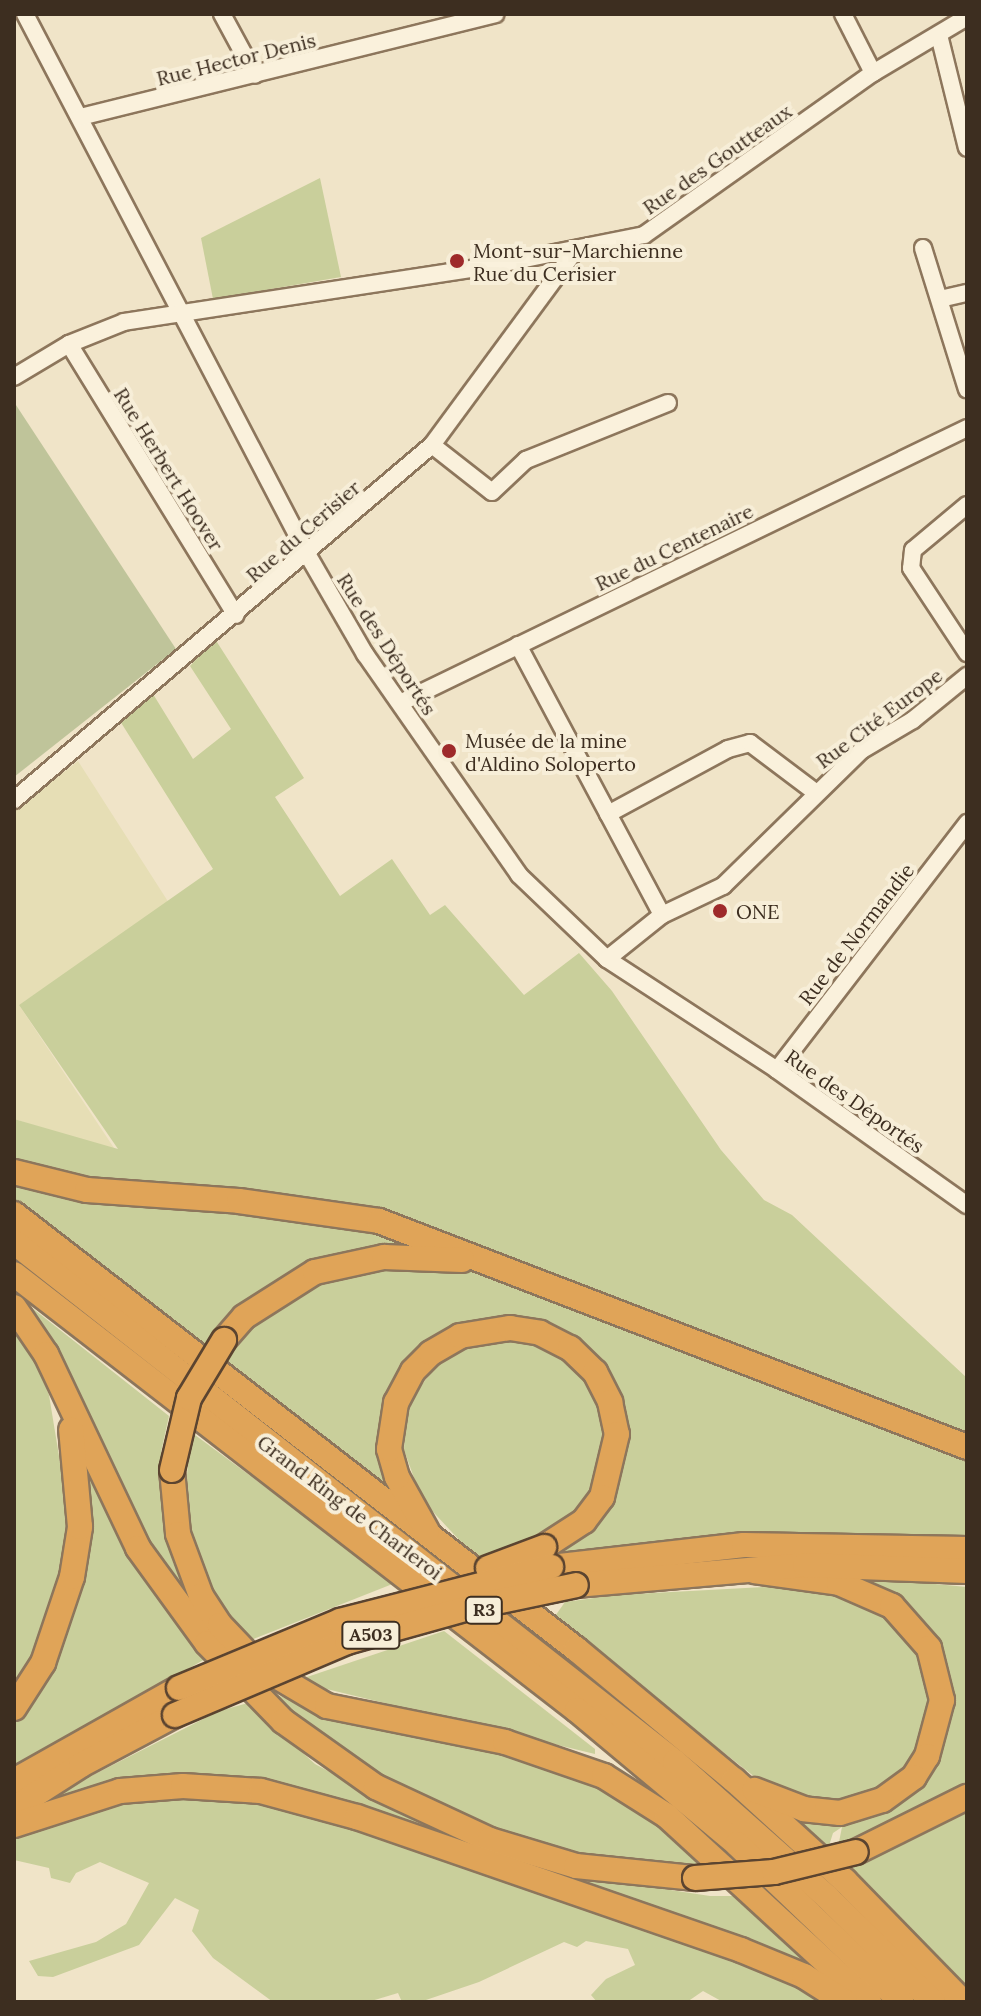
<!DOCTYPE html>
<html>
<head>
<meta charset="utf-8">
<style>
  body { margin:0 }
  #map { position:relative; width:981px; height:2016px; overflow:hidden; background:#f0e4c8; font-family:Lora,serif }
  div>[style] { position:absolute }
  .farmland>* { inset:0; background:#e6deb5 }
  .green>* { inset:0; background:#c9cf9b }
  .cemetery>* { inset:0; background:#bfc49a }
  .roads { filter:drop-shadow(2px 0 #8d765c) drop-shadow(-2px 0 #8d765c) drop-shadow(0 2px #8d765c) drop-shadow(0 -2px #8d765c) }
  .minor>* { height:16px; margin:-8px; padding:0 8px; transform-origin:8px; border-radius:8px; background:#faf1dc }
  .highway>* { height:24px; margin:-12px; padding:0 12px; transform-origin:12px; border-radius:12px; background:#e0a458 }
  .bridges { filter:drop-shadow(2px 0 #5b4430) drop-shadow(-2px 0 #5b4430) drop-shadow(0 2px #5b4430) drop-shadow(0 -2px #5b4430) }
  .highway-bridge>* { height:24px; margin:-12px; padding:0 12px; transform-origin:12px; border-radius:12px; background:#e0a458 }
  .dots>* { width:22px; height:22px; translate:-50% -50%; box-sizing:border-box; border:4px solid #f7eed8; border-radius:50% }
  span { translate:-50% -50%; white-space:nowrap; text-align:center; line-height:1.15; -webkit-text-stroke:8px #f7eed8; paint-order:stroke }
  .shield-label span { padding:2px 6px; background:#f7eed8; border:2px solid; border-radius:6px; -webkit-text-stroke-width:0 }
  .shield-label { font-size:18px; color:#3d2e20; font-weight:700 }
  .street-label { font-size:20px; color:#3d2e20 }
  .poi-label { font-size:20px; color:#3d2e20 }
  .left { translate:0 -50%; text-align:left }
  .frame { position:absolute; inset:0; border:16px solid #3d2e20; pointer-events:none }
</style>
</head>
<body>
<div id="map">
  <div class="farmland">
    <div style="clip-path:polygon(78px 761px,169px 903px,19px 1005px,116px 1151px,14px 1119px,14px 811px)"></div>
  </div>
  <div class="green">
    <div style="clip-path:polygon(320px 178px,341px 277px,213px 299px,201px 238px)"></div>
    <div style="clip-path:polygon(215px 639px,304px 778px,275px 797px,340px 896px,392px 859px,430px 915px,445px 905px,524px 995px,579px 953px,612px 991px,721px 1150px,764px 1200px,792px 1215px,967px 1378px,967px 1434px,396px 1215px,320px 1199px,106px 1181px,14px 1160px,14px 1119px,118px 1149px,19px 1005px,213px 869px,120px 721px,153px 694px,193px 759px,231px 729px,190px 666px)"></div>
    <div style="clip-path:polygon(14px 1179px,333px 1219px,428px 1247px,380px 1246px,309px 1264px,253px 1298px,201px 1349px,14px 1199px)"></div>
    <div style="clip-path:polygon(360px 1268px,458px 1268px,484px 1273px,967px 1455px,967px 1538px,881px 1533px,718px 1535px,550px 1557px,583px 1530px,623px 1423px,544px 1326px,411px 1359px,388px 1491px,221px 1363px,241px 1335px,284px 1297px)"></div>
    <div style="clip-path:polygon(17px 1296px,169px 1416px,161px 1452px,161px 1501px,173px 1562px,199px 1614px,158px 1560px)"></div>
    <div style="clip-path:polygon(14px 1328px,37px 1361px,49px 1395px,68px 1511px,62px 1585px,40px 1651px,14px 1687px)"></div>
    <div style="clip-path:polygon(492px 1338px,531px 1341px,562px 1356px,588px 1382px,599px 1404px,607px 1444px,594px 1488px,579px 1510px,539px 1536px,476px 1558px,422px 1500px,404px 1450px,405px 1423px,415px 1393px,438px 1364px,471px 1343px)"></div>
    <div style="clip-path:polygon(191px 1432px,395px 1583px,246px 1642px,220px 1610px,189px 1535px,185px 1496px)"></div>
    <div style="clip-path:polygon(85px 1464px,207px 1658px,14px 1768px,14px 1725px,40px 1686px)"></div>
    <div style="clip-path:polygon(850px 1576px,967px 1587px,967px 1789px,930px 1811px,838px 1847px,842px 1827px,833px 1833px,828px 1849px,789px 1814px,904px 1794px,945px 1670px)"></div>
    <div style="clip-path:polygon(784px 1586px,838px 1594px,892px 1618px,921px 1653px,931px 1698px,924px 1738px,908px 1766px,881px 1788px,840px 1801px,801px 1797px,760px 1781px,553px 1619px,565px 1602px,616px 1595px)"></div>
    <div style="clip-path:polygon(444px 1631px,595px 1749px,595px 1754px,306px 1684px,307px 1677px)"></div>
    <div style="clip-path:polygon(277px 1695px,362px 1725px,520px 1756px,580px 1775px,639px 1808px,711px 1867px,672px 1868px,575px 1857px,462px 1821px,389px 1786px,283px 1705px)"></div>
    <div style="clip-path:polygon(248px 1703px,315px 1764px,415px 1818px,618px 1882px,710px 1896px,742px 1896px,822px 1970px,299px 1792px,34px 1805px,219px 1711px)"></div>
    <div style="clip-path:polygon(161px 1795px,264px 1800px,723px 1954px,813px 1988px,834px 2002px,723px 2002px,703px 1991px,687px 2002px,597px 2002px,591px 1995px,606px 1979px,635px 1965px,628px 1949px,586px 1941px,577px 1947px,564px 1942px,479px 1982px,420px 2002px,402px 2002px,398px 1993px,368px 2002px,273px 2002px,213px 1958px,192px 1931px,199px 1910px,175px 1898px,139px 1945px,53px 1977px,38px 1976px,29px 1961px,96px 1942px,126px 1924px,149px 1883px,100px 1862px,76px 1873px,70px 1883px,51px 1878px,49px 1868px,14px 1860px,14px 1838px,36px 1826px)"></div>
    <div style="clip-path:polygon(967px 1809px,967px 1991px,850px 1869px)"></div>
  </div>
  <div class="cemetery">
    <div style="clip-path:polygon(14px 402px,176px 649px,14px 777px)"></div>
  </div>
  <div class="roads">
    <div class="minor">
      <div style="left:25px;top:14px;width:607px;rotate:62.42deg"></div>
      <div style="left:306px;top:552px;width:118px;rotate:60deg"></div>
      <div style="left:365px;top:654px;width:269px;rotate:55.1deg"></div>
      <div style="left:519px;top:875px;width:122px;rotate:43.7deg"></div>
      <div style="left:607px;top:959px;width:203px;rotate:33.1deg"></div>
      <div style="left:777px;top:1070px;width:233px;rotate:35.4deg"></div>
      <div style="left:222px;top:14px;width:69px;rotate:61.6deg"></div>
      <div style="left:843px;top:14px;width:66px;rotate:63deg"></div>
      <div style="left:939px;top:35px;width:116px;rotate:76.1deg"></div>
      <div style="left:80px;top:117px;width:428px;rotate:-13.9deg"></div>
      <div style="left:923px;top:248px;width:148px;rotate:72.7deg"></div>
      <div style="left:940px;top:299px;width:28px;rotate:-13deg"></div>
      <div style="left:69px;top:344px;width:318px;rotate:58.4deg"></div>
      <div style="left:14px;top:377px;width:64px;rotate:-31deg"></div>
      <div style="left:69px;top:344px;width:59px;rotate:-21.8deg"></div>
      <div style="left:124px;top:322px;width:369px;rotate:-8.7deg"></div>
      <div style="left:489px;top:266px;width:158px;rotate:-11.3deg"></div>
      <div style="left:644px;top:235px;width:281px;rotate:-35.3deg"></div>
      <div style="left:873px;top:73px;width:109px;rotate:-30.8deg"></div>
      <div style="left:432px;top:445px;width:76px;rotate:38.1deg"></div>
      <div style="left:492px;top:492px;width:47px;rotate:-43.3deg"></div>
      <div style="left:526px;top:460px;width:153px;rotate:-21.9deg"></div>
      <div style="left:967px;top:505px;width:70px;rotate:140.2deg"></div>
      <div style="left:913px;top:550px;width:18px;rotate:96deg"></div>
      <div style="left:911px;top:568px;width:102px;rotate:56.6deg"></div>
      <div style="left:518px;top:645px;width:306px;rotate:61.9deg"></div>
      <div style="left:400px;top:703px;width:630px;rotate:-25.87deg"></div>
      <div style="left:14px;top:800px;width:548px;rotate:-40.34deg"></div>
      <div style="left:432px;top:445px;width:241px;rotate:-53.6deg"></div>
      <div style="left:608px;top:814px;width:136px;rotate:-28.4deg"></div>
      <div style="left:728px;top:749px;width:23px;rotate:-15deg"></div>
      <div style="left:750px;top:743px;width:81px;rotate:37deg"></div>
      <div style="left:607px;top:959px;width:70px;rotate:-38.7deg"></div>
      <div style="left:662px;top:915px;width:68px;rotate:-25.4deg"></div>
      <div style="left:723px;top:886px;width:194px;rotate:-44.4deg"></div>
      <div style="left:862px;top:750px;width:59px;rotate:-30.5deg"></div>
      <div style="left:913px;top:720px;width:70px;rotate:-39.2deg"></div>
      <div style="left:777px;top:1070px;width:312px;rotate:-52.4deg"></div>
    </div>
    <div class="highway">
      <div style="left:14px;top:1172px;width:75px;rotate:13.9deg"></div>
      <div style="left:87px;top:1190px;width:152px;rotate:4.1deg"></div>
      <div style="left:239px;top:1201px;width:141px;rotate:8.1deg"></div>
      <div style="left:379px;top:1221px;width:630px;rotate:21.02deg"></div>
      <div style="left:14px;top:1214px;width:711px;rotate:37.74deg"></div>
      <div style="left:576px;top:1649px;width:205px;rotate:39.7deg"></div>
      <div style="left:734px;top:1780px;width:150px;rotate:42.3deg"></div>
      <div style="left:845px;top:1881px;width:169px;rotate:45.7deg"></div>
      <div style="left:14px;top:1242px;width:841px;rotate:38.19deg"></div>
      <div style="left:675px;top:1762px;width:203px;rotate:41.6deg"></div>
      <div style="left:827px;top:1897px;width:149px;rotate:44.7deg"></div>
      <div style="left:14px;top:1274px;width:712px;rotate:37.76deg"></div>
      <div style="left:577px;top:1710px;width:209px;rotate:39.9deg"></div>
      <div style="left:737px;top:1844px;width:228px;rotate:43.8deg"></div>
      <div style="left:14px;top:1307px;width:57px;rotate:55.8deg"></div>
      <div style="left:46px;top:1354px;width:215px;rotate:64.6deg"></div>
      <div style="left:138px;top:1548px;width:117px;rotate:54deg"></div>
      <div style="left:207px;top:1643px;width:109px;rotate:45.7deg"></div>
      <div style="left:283px;top:1721px;width:114px;rotate:35.4deg"></div>
      <div style="left:376px;top:1787px;width:126px;rotate:24.9deg"></div>
      <div style="left:490px;top:1840px;width:90px;rotate:16.8deg"></div>
      <div style="left:576px;top:1866px;width:120px;rotate:5.8deg"></div>
      <div style="left:224px;top:1340px;width:30px;rotate:-49deg"></div>
      <div style="left:244px;top:1317px;width:84px;rotate:-32.4deg"></div>
      <div style="left:315px;top:1272px;width:71px;rotate:-12.3deg"></div>
      <div style="left:384px;top:1257px;width:78px;rotate:2.2deg"></div>
      <div style="left:172px;top:1470px;width:64px;rotate:84.6deg"></div>
      <div style="left:178px;top:1534px;width:66px;rotate:69.6deg"></div>
      <div style="left:201px;top:1596px;width:35px;rotate:57deg"></div>
      <div style="left:220px;top:1625px;width:57px;rotate:46.4deg"></div>
      <div style="left:259px;top:1666px;width:79px;rotate:30.5deg"></div>
      <div style="left:327px;top:1706px;width:182px;rotate:11.4deg"></div>
      <div style="left:505px;top:1742px;width:105px;rotate:19deg"></div>
      <div style="left:604px;top:1776px;width:75px;rotate:32.4deg"></div>
      <div style="left:667px;top:1816px;width:275px;rotate:42.6deg"></div>
      <div style="left:427px;top:1531px;width:62px;rotate:-119.1deg"></div>
      <div style="left:397px;top:1477px;width:29px;rotate:-106deg"></div>
      <div style="left:389px;top:1449px;width:47px;rotate:-81.3deg"></div>
      <div style="left:396px;top:1403px;width:36px;rotate:-62deg"></div>
      <div style="left:413px;top:1371px;width:25px;rotate:-45deg"></div>
      <div style="left:431px;top:1353px;width:34px;rotate:-30deg"></div>
      <div style="left:460px;top:1336px;width:51px;rotate:-9.1deg"></div>
      <div style="left:510px;top:1328px;width:30px;rotate:9deg"></div>
      <div style="left:540px;top:1333px;width:34px;rotate:27deg"></div>
      <div style="left:570px;top:1348px;width:35px;rotate:44deg"></div>
      <div style="left:595px;top:1372px;width:34px;rotate:63deg"></div>
      <div style="left:610px;top:1402px;width:33px;rotate:78deg"></div>
      <div style="left:617px;top:1434px;width:65px;rotate:103.4deg"></div>
      <div style="left:602px;top:1497px;width:30px;rotate:127deg"></div>
      <div style="left:584px;top:1521px;width:48px;rotate:147deg"></div>
      <div style="left:551px;top:1567px;width:194px;rotate:-6.5deg"></div>
      <div style="left:744px;top:1545px;width:223px;rotate:1deg"></div>
      <div style="left:754px;top:1571px;width:86px;rotate:8deg"></div>
      <div style="left:839px;top:1583px;width:58px;rotate:23.5deg"></div>
      <div style="left:892px;top:1606px;width:56px;rotate:48.6deg"></div>
      <div style="left:929px;top:1648px;width:54px;rotate:76deg"></div>
      <div style="left:942px;top:1700px;width:58px;rotate:105deg"></div>
      <div style="left:927px;top:1756px;width:25px;rotate:122deg"></div>
      <div style="left:914px;top:1777px;width:39px;rotate:144deg"></div>
      <div style="left:882px;top:1800px;width:44px;rotate:162.8deg"></div>
      <div style="left:840px;top:1813px;width:36px;rotate:-174deg"></div>
      <div style="left:804px;top:1809px;width:53px;rotate:-158.8deg"></div>
      <div style="left:576px;top:1585px;width:230px;rotate:-5deg"></div>
      <div style="left:805px;top:1565px;width:162px;rotate:2.1deg"></div>
      <div style="left:14px;top:1708px;width:54px;rotate:-57.2deg"></div>
      <div style="left:43px;top:1663px;width:91px;rotate:-71.4deg"></div>
      <div style="left:72px;top:1577px;width:51px;rotate:-80.9deg"></div>
      <div style="left:80px;top:1527px;width:98px;rotate:-95.2deg"></div>
      <div style="left:14px;top:1781px;width:189px;rotate:-29.4deg"></div>
      <div style="left:14px;top:1808px;width:80px;rotate:-32.7deg"></div>
      <div style="left:81px;top:1765px;width:106px;rotate:-28deg"></div>
      <div style="left:14px;top:1825px;width:111px;rotate:-17.8deg"></div>
      <div style="left:120px;top:1791px;width:63px;rotate:-4.5deg"></div>
      <div style="left:183px;top:1786px;width:78px;rotate:3.7deg"></div>
      <div style="left:261px;top:1791px;width:99px;rotate:15.2deg"></div>
      <div style="left:357px;top:1817px;width:406px;rotate:19.1deg"></div>
      <div style="left:741px;top:1950px;width:68px;rotate:22.4deg"></div>
      <div style="left:804px;top:1976px;width:49px;rotate:32.4deg"></div>
      <div style="left:856px;top:1852px;width:124px;rotate:-26.4deg"></div>
    </div>
  </div>
  <div class="bridges">
    <div class="highway-bridge">
      <div style="left:172px;top:1470px;width:74px;rotate:-76.7deg"></div>
      <div style="left:189px;top:1398px;width:68px;rotate:-58.9deg"></div>
      <div style="left:488px;top:1568px;width:60px;rotate:-20.6deg"></div>
      <div style="left:179px;top:1688px;width:174px;rotate:-22.6deg"></div>
      <div style="left:340px;top:1621px;width:218px;rotate:-14.4deg"></div>
      <div style="left:175px;top:1715px;width:187px;rotate:-23deg"></div>
      <div style="left:347px;top:1642px;width:130px;rotate:-15.6deg"></div>
      <div style="left:472px;top:1607px;width:106px;rotate:-11.9deg"></div>
      <div style="left:695px;top:1878px;width:79px;rotate:-4.3deg"></div>
      <div style="left:774px;top:1872px;width:84px;rotate:-13.7deg"></div>
    </div>
  </div>
  <div class="dots">
    <div style="left:457px;top:261px;background:#9e2a2b"></div>
    <div style="left:449px;top:751px;background:#9e2a2b"></div>
    <div style="left:720px;top:911px;background:#9e2a2b"></div>
  </div>
  <div class="shield-label">
    <span style="left:484px;top:1610px">R3</span>
    <span style="left:371px;top:1635px">A503</span>
  </div>
  <div class="street-label">
    <span style="left:236px;top:59px;rotate:-14deg">Rue Hector Denis</span>
    <span style="left:717px;top:159px;rotate:-35deg">Rue des Goutteaux</span>
    <span style="left:169px;top:469px;rotate:58deg">Rue Herbert Hoover</span>
    <span style="left:303px;top:531px;rotate:-41deg">Rue du Cerisier</span>
    <span style="left:674px;top:547px;rotate:-26deg">Rue du Centenaire</span>
    <span style="left:387px;top:644px;rotate:57deg">Rue des Déportés</span>
    <span style="left:879px;top:718px;rotate:-37deg">Rue Cité Europe</span>
    <span style="left:856px;top:934px;rotate:-52deg">Rue de Normandie</span>
    <span style="left:855px;top:1101px;rotate:35deg">Rue des Déportés</span>
    <span style="left:350px;top:1507px;rotate:37deg">Grand Ring de Charleroi</span>
  </div>
  <div class="poi-label">
    <span class="left" style="left:473px;top:262px">Mont-sur-Marchienne<br>Rue du Cerisier</span>
    <span class="left" style="left:465px;top:752px">Musée de la mine<br>d'Aldino Soloperto</span>
    <span class="left" style="left:736px;top:911px">ONE</span>
  </div>
  <div class="frame"></div>
</div>
</body>
</html>
